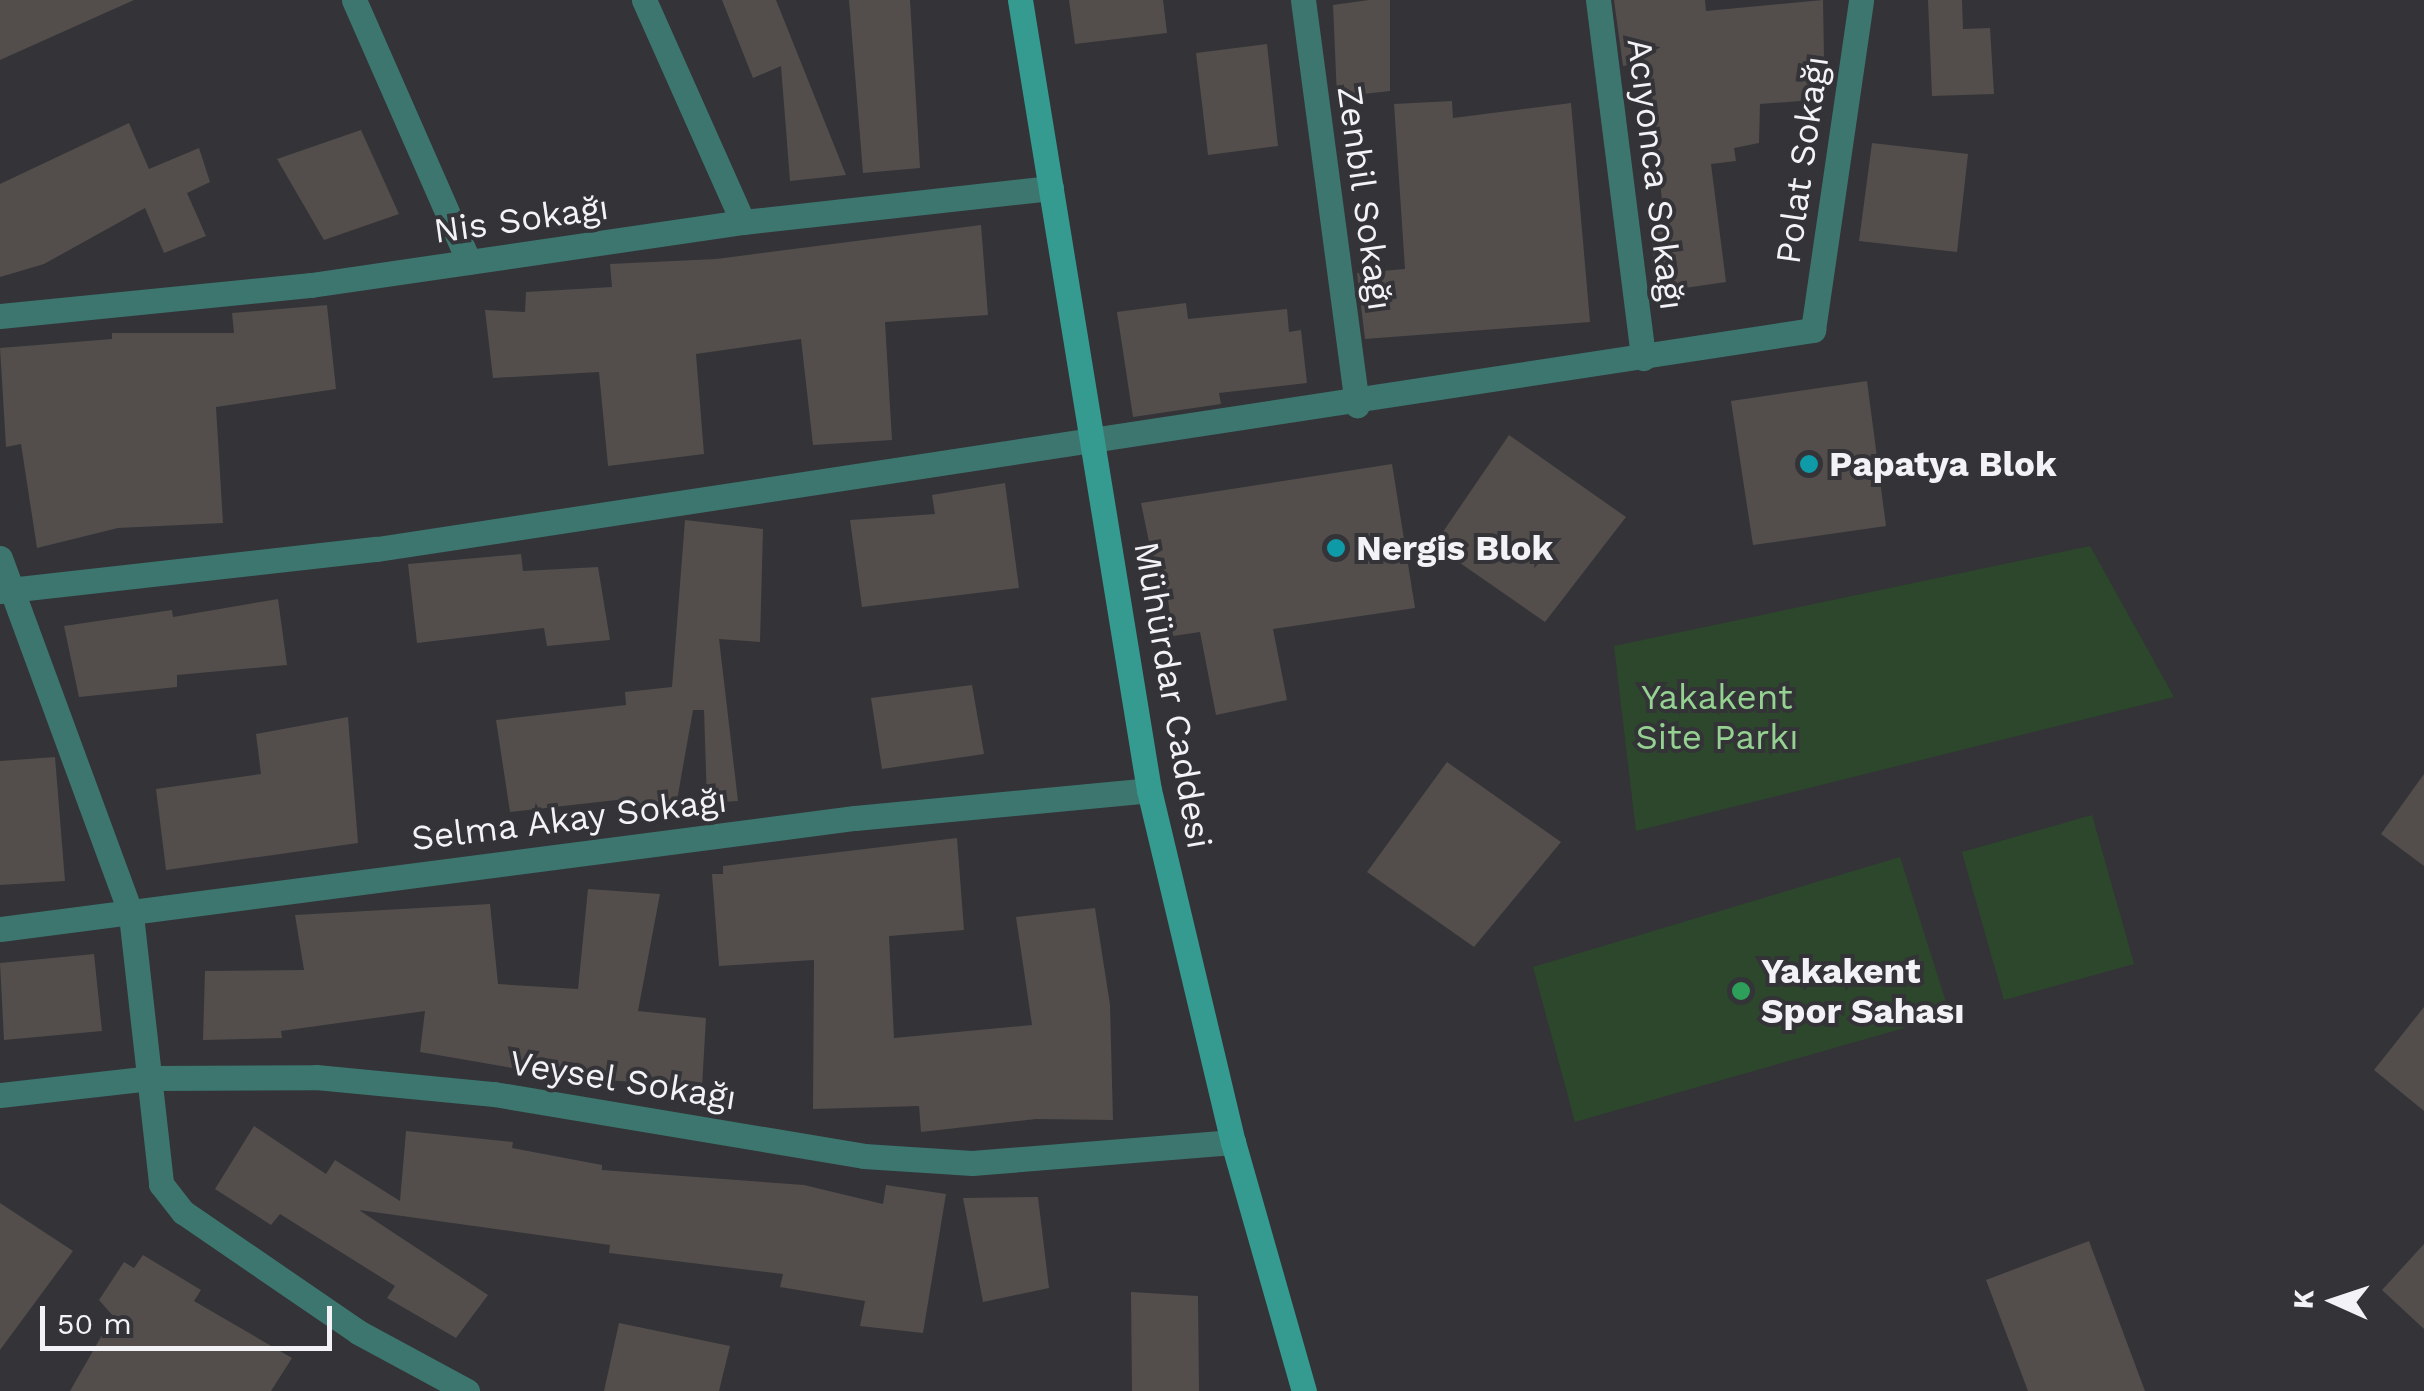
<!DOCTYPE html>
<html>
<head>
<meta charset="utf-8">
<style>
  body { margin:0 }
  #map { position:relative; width:2424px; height:1391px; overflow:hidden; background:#333338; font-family:"Work Sans",sans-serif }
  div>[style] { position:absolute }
  .green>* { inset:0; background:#2c472b }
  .building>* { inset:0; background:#534e4b }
  .street>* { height:25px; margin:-12.5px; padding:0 12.5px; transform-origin:12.5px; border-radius:12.5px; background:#3c766f }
  .secondary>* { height:25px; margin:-12.5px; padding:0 12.5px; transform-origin:12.5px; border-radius:12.5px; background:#359b90 }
  .dots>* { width:28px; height:28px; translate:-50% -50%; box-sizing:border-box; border:5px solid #333338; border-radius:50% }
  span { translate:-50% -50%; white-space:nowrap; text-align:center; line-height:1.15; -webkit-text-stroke:8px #333338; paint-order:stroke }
  .street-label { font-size:35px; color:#f3f3f7 }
  .poi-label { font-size:35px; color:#f3f3f7; font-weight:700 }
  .left { translate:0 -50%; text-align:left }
  .park-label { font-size:35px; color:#95d291 }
  .north { position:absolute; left:2284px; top:1251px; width:100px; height:100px; -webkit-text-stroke:8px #333338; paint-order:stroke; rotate:273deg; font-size:28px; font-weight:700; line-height:40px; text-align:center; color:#f3f3f7 }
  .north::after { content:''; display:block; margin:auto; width:35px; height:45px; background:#f3f3f7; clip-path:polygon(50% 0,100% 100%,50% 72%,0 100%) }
  .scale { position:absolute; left:40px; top:1306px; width:292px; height:45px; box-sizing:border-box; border:5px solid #f3f3f7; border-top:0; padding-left:12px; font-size:30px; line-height:35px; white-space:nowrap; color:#f3f3f7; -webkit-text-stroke:8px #333338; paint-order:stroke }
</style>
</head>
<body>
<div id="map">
  <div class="green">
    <div style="clip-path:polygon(2090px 546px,2174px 697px,1636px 831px,1614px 646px)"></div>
    <div style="clip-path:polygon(2092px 815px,2134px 964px,2004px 1000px,1962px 852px)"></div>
    <div style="clip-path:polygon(1900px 857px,1950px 1015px,1575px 1122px,1533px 967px)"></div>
  </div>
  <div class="building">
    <div style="clip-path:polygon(0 0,134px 0,0 60px)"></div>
    <div style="clip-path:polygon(722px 0,776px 0,846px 175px,790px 181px,781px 66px,753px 78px)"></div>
    <div style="clip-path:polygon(849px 0,910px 0,920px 168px,863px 173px)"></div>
    <div style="clip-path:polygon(1069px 0,1163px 0,1167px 33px,1075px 44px)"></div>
    <div style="clip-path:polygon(1369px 0,1390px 0,1390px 91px,1337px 97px,1333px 5px)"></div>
    <div style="clip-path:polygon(1614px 0,1705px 0,1706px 11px,1823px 0,1824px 58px,1810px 59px,1813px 100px,1760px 104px,1759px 143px,1734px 148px,1736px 161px,1711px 164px,1726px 282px,1657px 292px,1649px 214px,1663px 212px,1649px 63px,1623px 66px)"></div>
    <div style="clip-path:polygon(1928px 0,1962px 0,1963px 29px,1990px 28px,1994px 94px,1932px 96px)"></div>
    <div style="clip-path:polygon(1267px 44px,1278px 146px,1208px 155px,1196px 53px)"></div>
    <div style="clip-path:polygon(1452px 101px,1453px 118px,1571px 103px,1590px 322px,1365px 339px,1357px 273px,1405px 269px,1394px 104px)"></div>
    <div style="clip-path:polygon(129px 123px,149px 169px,199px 148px,210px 182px,187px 193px,206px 236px,164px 253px,145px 208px,44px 264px,0 277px,0 184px)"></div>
    <div style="clip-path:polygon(361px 130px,399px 214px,324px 240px,277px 159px)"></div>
    <div style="clip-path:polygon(1872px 143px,1968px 154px,1957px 252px,1859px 241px)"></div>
    <div style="clip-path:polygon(981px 225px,988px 315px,885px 322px,892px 440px,813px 445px,801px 339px,696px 354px,704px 454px,608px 466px,599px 372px,493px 378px,485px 310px,525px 312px,526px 292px,612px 287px,610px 264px,716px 259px)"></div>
    <div style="clip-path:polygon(1186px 303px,1188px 319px,1287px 309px,1289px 332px,1301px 330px,1307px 383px,1219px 393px,1221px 404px,1133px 417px,1117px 312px)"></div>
    <div style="clip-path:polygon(327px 305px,336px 389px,216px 407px,223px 523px,118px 528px,37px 548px,21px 444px,6px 447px,0 348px,112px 339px,112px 333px,234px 333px,232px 313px)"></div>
    <div style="clip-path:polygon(1867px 381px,1886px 526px,1753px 545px,1731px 401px)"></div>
    <div style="clip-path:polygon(1509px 435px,1626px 517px,1545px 622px,1434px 545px)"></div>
    <div style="clip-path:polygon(1392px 464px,1415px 608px,1273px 629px,1287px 700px,1216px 715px,1200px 632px,1173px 636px,1163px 564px,1154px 566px,1141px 503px)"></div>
    <div style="clip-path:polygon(1005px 483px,1019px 588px,862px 607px,850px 520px,935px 514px,932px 495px)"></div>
    <div style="clip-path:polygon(685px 520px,763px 529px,760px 642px,719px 639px,738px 801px,707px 803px,704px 710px,693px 710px,676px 806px,635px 808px,634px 798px,510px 812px,496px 720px,626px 705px,625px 692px,672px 687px)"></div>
    <div style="clip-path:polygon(521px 554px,523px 571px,598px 567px,610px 640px,547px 646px,544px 628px,417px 643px,408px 564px)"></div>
    <div style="clip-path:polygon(278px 599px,287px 665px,177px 675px,177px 687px,79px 697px,64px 626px,172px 610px,173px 617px)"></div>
    <div style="clip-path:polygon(972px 685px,984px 754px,882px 769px,871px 698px)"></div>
    <div style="clip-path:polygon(348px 717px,358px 843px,166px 870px,156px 789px,261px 774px,256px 734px)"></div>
    <div style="clip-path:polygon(55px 757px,65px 881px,0 885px,0 761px)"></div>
    <div style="clip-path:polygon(1447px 762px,1561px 842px,1474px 947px,1367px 872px)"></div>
    <div style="clip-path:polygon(2424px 774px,2424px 866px,2381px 834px)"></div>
    <div style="clip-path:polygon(957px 838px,964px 930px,889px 936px,894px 1038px,1032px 1025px,1016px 917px,1095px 908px,1110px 1005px,1113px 1120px,1036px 1119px,921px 1132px,919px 1106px,813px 1109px,814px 960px,719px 966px,712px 874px,723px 874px,723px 866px)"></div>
    <div style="clip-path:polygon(588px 889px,660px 894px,638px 1011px,706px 1018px,702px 1087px,565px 1077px,420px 1052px,425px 1011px,281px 1031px,282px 1038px,203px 1040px,205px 971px,304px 970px,295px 915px,490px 904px,498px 984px,578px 989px)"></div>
    <div style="clip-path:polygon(94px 954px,102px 1031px,4px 1040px,0 963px)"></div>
    <div style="clip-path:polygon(2424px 1007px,2424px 1111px,2374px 1070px)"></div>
    <div style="clip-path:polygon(254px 1126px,326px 1174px,335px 1160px,400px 1201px,406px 1131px,513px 1142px,512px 1148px,602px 1165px,602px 1170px,804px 1185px,883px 1204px,886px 1185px,946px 1194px,923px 1333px,860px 1326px,865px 1301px,780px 1287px,783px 1274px,609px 1253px,610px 1245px,359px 1210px,488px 1295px,456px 1338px,387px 1298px,395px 1286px,280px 1214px,271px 1225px,215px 1189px)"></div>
    <div style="clip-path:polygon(1038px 1197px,1049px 1288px,983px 1302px,963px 1198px)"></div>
    <div style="clip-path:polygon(0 1203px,73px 1251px,0 1350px)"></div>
    <div style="clip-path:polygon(2089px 1241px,2145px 1391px,2028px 1391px,1986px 1280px)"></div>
    <div style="clip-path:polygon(2424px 1244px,2424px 1329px,2382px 1290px)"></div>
    <div style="clip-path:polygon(143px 1255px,201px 1290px,194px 1301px,292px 1358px,271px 1391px,70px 1391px,113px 1316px,99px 1300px,124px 1262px,134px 1268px)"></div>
    <div style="clip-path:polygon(1131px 1292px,1198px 1296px,1199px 1391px,1132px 1391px)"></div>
    <div style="clip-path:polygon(619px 1323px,730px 1346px,719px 1391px,604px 1391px)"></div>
  </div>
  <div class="street">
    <div style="left:354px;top:0;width:286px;rotate:66.3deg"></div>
    <div style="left:644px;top:0;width:243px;rotate:66deg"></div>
    <div style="left:1303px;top:0;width:409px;rotate:82.4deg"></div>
    <div style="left:1598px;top:0;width:361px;rotate:82.8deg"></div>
    <div style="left:0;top:316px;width:313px;rotate:-5.7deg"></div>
    <div style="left:311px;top:285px;width:437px;rotate:-8.3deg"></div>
    <div style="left:743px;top:222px;width:310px;rotate:-6.3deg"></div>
    <div style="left:0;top:558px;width:380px;rotate:69.8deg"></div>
    <div style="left:131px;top:915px;width:271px;rotate:83.6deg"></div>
    <div style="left:161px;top:1184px;width:36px;rotate:52deg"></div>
    <div style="left:183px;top:1212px;width:212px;rotate:34.4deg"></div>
    <div style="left:358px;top:1332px;width:124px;rotate:28.4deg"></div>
    <div style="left:0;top:591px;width:379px;rotate:-6.4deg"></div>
    <div style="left:377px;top:549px;width:1453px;rotate:-8.67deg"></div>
    <div style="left:1813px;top:330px;width:333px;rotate:-81.7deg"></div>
    <div style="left:0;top:929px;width:862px;rotate:-7.4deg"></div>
    <div style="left:855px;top:818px;width:295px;rotate:-5.4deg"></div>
    <div style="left:0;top:1095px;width:153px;rotate:-6.4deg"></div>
    <div style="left:152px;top:1078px;width:164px;rotate:-0.3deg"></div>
    <div style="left:316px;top:1077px;width:179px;rotate:5.5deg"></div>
    <div style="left:494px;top:1094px;width:375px;rotate:9.5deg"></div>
    <div style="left:864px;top:1156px;width:108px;rotate:3.7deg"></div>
    <div style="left:972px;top:1163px;width:262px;rotate:-4.6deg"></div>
  </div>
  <div class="secondary">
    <div style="left:1020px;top:0;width:800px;rotate:80.73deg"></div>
    <div style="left:1149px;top:790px;width:362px;rotate:76.6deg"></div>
    <div style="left:1233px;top:1142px;width:259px;rotate:74.1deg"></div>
  </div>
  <div class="dots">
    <div style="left:1809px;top:464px;background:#0f9aa8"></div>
    <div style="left:1336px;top:548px;background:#0f9aa8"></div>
    <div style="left:1741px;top:991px;background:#2e9e5b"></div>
  </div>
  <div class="street-label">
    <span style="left:1802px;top:160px;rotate:-82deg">Polat Sokağı</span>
    <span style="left:1656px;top:174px;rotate:83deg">Acıyonca Sokağı</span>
    <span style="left:1365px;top:198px;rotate:82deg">Zenbil Sokağı</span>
    <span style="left:521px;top:219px;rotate:-8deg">Nis Sokağı</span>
    <span style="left:1173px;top:695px;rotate:80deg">Mühürdar Caddesi</span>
    <span style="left:569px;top:819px;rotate:-7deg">Selma Akay Sokağı</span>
    <span style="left:623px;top:1080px;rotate:9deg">Veysel Sokağı</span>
  </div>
  <div class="poi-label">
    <span class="left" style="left:1829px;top:464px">Papatya Blok</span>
    <span class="left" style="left:1356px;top:548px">Nergis Blok</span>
    <span class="left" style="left:1761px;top:991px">Yakakent<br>Spor Sahası</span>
  </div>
  <div class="park-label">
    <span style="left:1717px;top:717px">Yakakent<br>Site Parkı</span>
  </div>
  <div class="north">K</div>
  <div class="scale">50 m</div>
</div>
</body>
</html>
